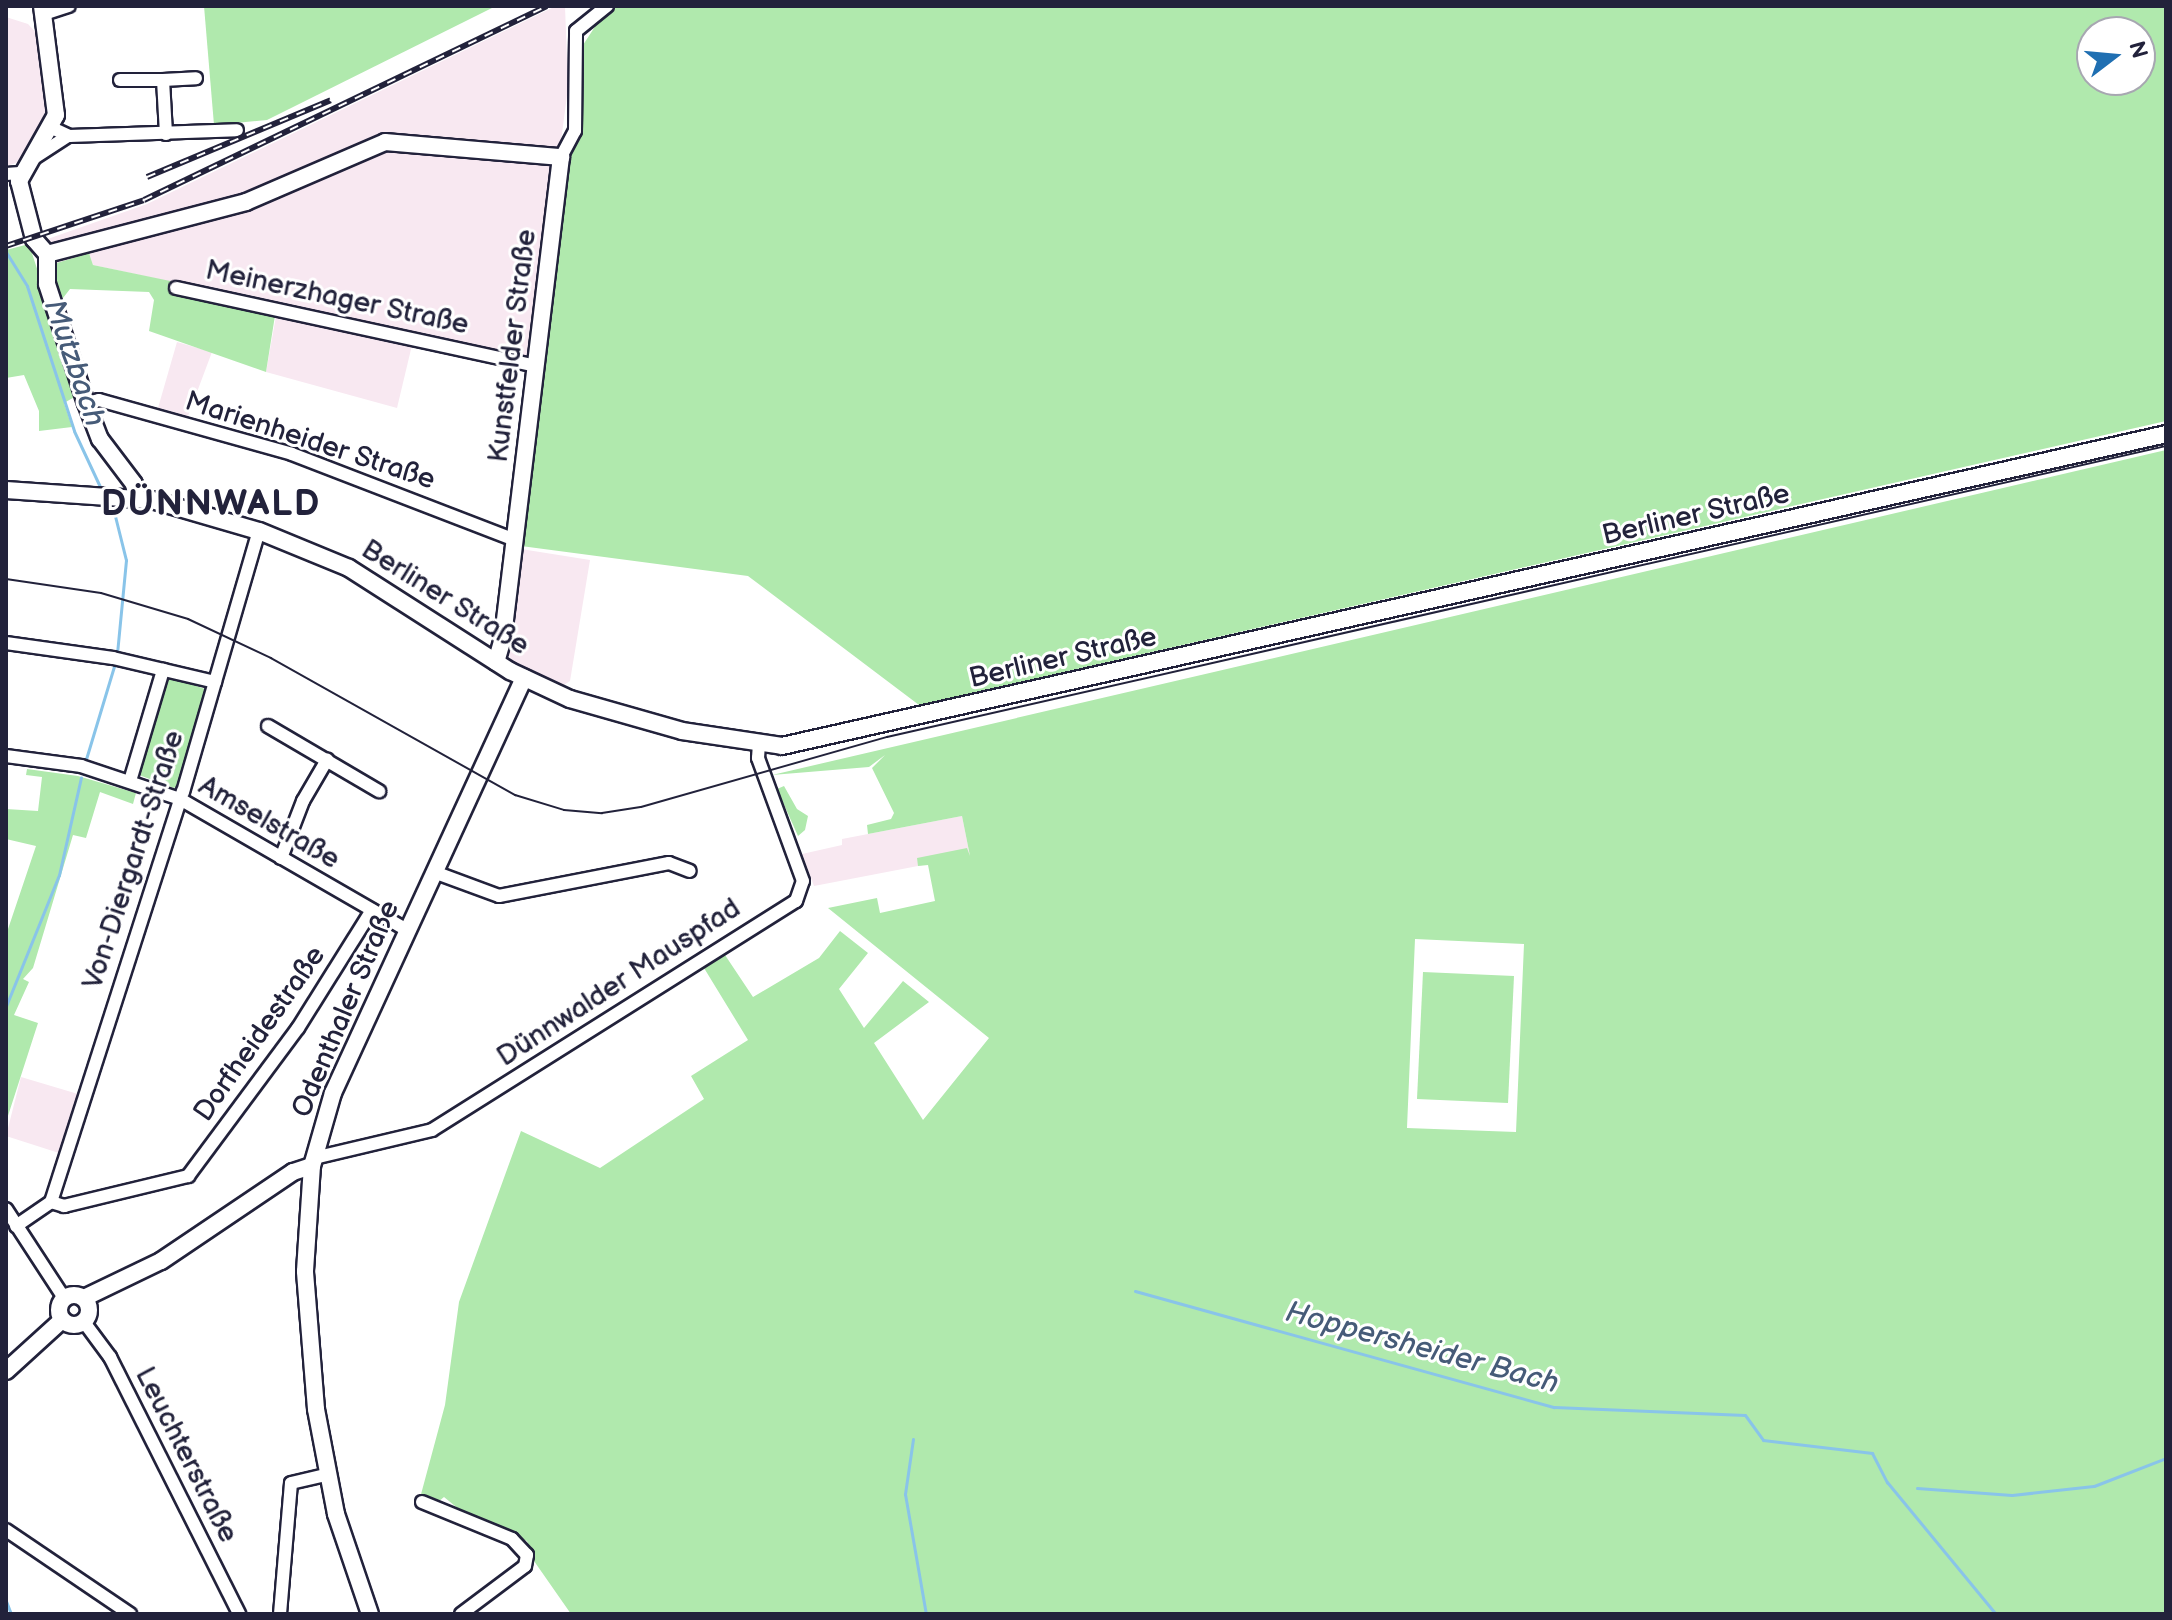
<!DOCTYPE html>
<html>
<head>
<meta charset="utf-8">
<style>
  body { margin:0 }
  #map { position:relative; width:2172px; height:1620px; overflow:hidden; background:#fff; font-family:"Balsamiq Sans",sans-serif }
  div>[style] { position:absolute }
  .built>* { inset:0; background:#f8e8f1 }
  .green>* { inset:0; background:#b0e9ad }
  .stream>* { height:3px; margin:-1.5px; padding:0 1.5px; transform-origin:1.5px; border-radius:1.5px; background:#89c4e9 }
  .roads { filter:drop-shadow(2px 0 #22223b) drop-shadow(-2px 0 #22223b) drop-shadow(0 2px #22223b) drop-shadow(0 -2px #22223b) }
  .minor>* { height:12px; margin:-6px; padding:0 6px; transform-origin:6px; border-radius:6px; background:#fff }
  .major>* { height:16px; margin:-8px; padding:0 8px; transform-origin:8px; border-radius:8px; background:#fff }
  .major>.ring { margin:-8px; padding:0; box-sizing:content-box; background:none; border:16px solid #fff; border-radius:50% }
  .tram>* { height:2px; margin:-1px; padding:0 1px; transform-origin:1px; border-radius:1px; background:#22223b }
  .rail>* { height:6px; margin-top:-3px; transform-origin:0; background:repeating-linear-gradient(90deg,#fff 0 9px,#22223b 0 18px); box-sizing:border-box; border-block:2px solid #22223b }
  span { translate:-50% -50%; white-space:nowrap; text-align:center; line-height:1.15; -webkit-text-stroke:6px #fff; paint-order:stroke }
  .street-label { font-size:28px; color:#22223b }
  .water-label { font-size:30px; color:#465b78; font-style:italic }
  .district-label { font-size:36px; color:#22223b; font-weight:700; letter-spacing:2px }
  .frame { position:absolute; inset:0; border:8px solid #22223b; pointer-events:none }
  .north { position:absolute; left:2076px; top:16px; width:80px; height:80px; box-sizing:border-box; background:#fff; border:2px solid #a7a7b1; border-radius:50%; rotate:74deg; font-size:22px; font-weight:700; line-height:32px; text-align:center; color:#22223b }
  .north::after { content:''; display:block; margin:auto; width:28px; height:36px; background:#1f6fb2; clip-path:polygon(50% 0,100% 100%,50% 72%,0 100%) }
</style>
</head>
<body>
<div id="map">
  <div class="built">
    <div style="clip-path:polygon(556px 6px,565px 6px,568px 88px,532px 360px,93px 265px,89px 253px,52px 271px,42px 241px,147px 204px)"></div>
    <div style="clip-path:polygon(6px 17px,28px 24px,40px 37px,49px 103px,31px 143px,16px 163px,6px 166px)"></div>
    <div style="clip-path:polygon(276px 316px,412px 345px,397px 408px,266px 372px)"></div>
    <div style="clip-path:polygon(177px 342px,212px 352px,188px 416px,158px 408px)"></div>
    <div style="clip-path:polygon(521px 549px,590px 560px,570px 681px,564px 685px,513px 663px,509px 655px)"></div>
    <div style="clip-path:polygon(962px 816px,970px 856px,814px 886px,802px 854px,842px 845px,842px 839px)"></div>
    <div style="clip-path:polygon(21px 1077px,78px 1094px,59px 1153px,6px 1136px)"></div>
  </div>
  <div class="green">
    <div style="clip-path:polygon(204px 6px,496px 6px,267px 120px,214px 125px)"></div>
    <div style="clip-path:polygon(evenodd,618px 6px,2166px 6px,2166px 421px,919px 705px,748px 576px,521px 546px,583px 45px,600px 19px,618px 6px,2092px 32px,2140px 32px,2140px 80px,2092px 80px,2092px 32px)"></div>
    <div style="clip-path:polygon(29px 244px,78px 395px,64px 403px,72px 427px,39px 431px,39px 411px,24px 375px,6px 378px,6px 250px)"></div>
    <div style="clip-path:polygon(89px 253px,93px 265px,277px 303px,266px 372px,149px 331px,154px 300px,149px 292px,70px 289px,63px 298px,59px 296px,84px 384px,55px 289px,52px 271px,57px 263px)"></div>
    <div style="clip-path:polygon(evenodd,2166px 450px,2166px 1614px,571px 1614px,534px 1561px,527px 1541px,466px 1515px,444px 1497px,438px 1502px,420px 1498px,445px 1405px,459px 1302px,521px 1131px,600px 1168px,704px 1099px,691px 1076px,748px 1040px,704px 968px,725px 955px,753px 997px,819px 958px,840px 931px,868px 953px,839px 989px,864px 1028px,903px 981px,929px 1002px,874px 1043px,923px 1120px,989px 1038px,828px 908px,877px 898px,880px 913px,935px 901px,928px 865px,918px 866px,917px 858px,967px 848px,970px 856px,962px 816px,868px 834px,867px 825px,891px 819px,894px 813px,872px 768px,885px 755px,869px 767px,772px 775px,2166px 450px,1415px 939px,1524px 944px,1516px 1132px,1407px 1128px,1415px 939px)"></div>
    <div style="clip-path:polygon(167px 676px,208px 690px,180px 784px,174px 788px,139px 775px)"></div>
    <div style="clip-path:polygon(27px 769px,78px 776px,136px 793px,133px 804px,100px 792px,86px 838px,73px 835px,33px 968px,23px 979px,29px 982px,14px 1015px,38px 1023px,6px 1122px,6px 935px,36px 846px,6px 839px,6px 809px,38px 811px,42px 777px,26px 775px)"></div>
    <div style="clip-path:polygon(784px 786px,797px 809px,808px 816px,805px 830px,798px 836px,777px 789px)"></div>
    <div style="clip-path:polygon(1423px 972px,1514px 976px,1508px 1103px,1417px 1099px)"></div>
  </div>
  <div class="stream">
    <div style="left:6px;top:252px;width:40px;rotate:58deg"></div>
    <div style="left:27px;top:286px;width:152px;rotate:72deg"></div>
    <div style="left:74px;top:431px;width:64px;rotate:65deg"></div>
    <div style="left:113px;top:508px;width:54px;rotate:76deg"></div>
    <div style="left:126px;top:560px;width:93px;rotate:95.5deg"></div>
    <div style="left:86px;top:759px;width:100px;rotate:-73.2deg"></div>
    <div style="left:6px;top:1006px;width:141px;rotate:-68deg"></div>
    <div style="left:59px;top:875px;width:100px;rotate:-77.3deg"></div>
    <div style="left:1135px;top:1291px;width:435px;rotate:15.5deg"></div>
    <div style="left:1554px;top:1407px;width:191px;rotate:2.4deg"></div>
    <div style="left:1745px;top:1415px;width:31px;rotate:54deg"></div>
    <div style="left:1763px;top:1440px;width:110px;rotate:6.8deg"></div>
    <div style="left:1872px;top:1453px;width:33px;rotate:63deg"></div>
    <div style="left:1887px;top:1482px;width:171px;rotate:50.5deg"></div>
    <div style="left:913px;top:1439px;width:56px;rotate:98.3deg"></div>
    <div style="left:905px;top:1494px;width:122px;rotate:80.1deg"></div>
    <div style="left:1917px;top:1488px;width:95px;rotate:4.2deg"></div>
    <div style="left:2012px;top:1495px;width:82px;rotate:-6.3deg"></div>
    <div style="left:2094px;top:1486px;width:77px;rotate:-21.3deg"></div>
    <div style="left:6px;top:1601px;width:14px;rotate:69deg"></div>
  </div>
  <div class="roads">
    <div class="minor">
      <div style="left:44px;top:14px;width:26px;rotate:-18deg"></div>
      <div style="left:120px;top:80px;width:43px"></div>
      <div style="left:163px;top:80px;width:54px;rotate:86.8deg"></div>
      <div style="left:163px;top:80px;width:33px;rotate:-3deg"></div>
      <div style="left:52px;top:128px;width:19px;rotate:25deg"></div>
      <div style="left:69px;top:136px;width:168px;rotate:-2deg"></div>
      <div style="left:561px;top:157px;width:30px;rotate:-62deg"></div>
      <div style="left:575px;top:131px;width:100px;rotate:-89.4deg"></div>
      <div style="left:576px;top:31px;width:40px;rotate:-39deg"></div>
      <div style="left:31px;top:160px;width:44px;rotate:-33deg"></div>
      <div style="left:6px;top:174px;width:14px;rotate:-4deg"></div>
      <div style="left:176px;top:288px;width:368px;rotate:12.2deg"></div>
      <div style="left:86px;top:403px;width:13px;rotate:-13deg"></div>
      <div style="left:99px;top:400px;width:200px;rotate:15.6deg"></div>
      <div style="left:292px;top:454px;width:239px;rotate:21.1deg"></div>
      <div style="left:6px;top:643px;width:108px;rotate:8deg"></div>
      <div style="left:113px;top:658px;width:105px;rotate:13.2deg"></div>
      <div style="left:268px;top:726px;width:129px;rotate:30.4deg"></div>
      <div style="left:6px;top:756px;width:76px;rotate:7.6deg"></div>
      <div style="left:81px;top:766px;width:104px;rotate:18.4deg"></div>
      <div style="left:180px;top:799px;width:262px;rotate:30deg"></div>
      <div style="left:130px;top:781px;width:116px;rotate:-73.4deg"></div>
      <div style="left:281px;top:858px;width:61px;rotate:-68.9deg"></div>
      <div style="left:303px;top:801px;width:48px;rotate:-59.7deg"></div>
      <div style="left:434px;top:872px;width:69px;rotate:20.3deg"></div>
      <div style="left:499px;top:896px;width:173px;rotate:-11deg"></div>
      <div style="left:669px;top:863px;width:22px;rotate:21deg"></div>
      <div style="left:314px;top:1158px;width:121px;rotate:-13.3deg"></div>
      <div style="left:432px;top:1130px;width:430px;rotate:-32.2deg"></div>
      <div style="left:796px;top:901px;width:21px;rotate:-71deg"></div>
      <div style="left:803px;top:881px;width:131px;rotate:-110.1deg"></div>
      <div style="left:758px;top:758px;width:13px;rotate:-86deg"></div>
      <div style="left:51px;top:1202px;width:431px;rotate:-72.2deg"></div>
      <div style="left:183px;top:792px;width:272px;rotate:-73.8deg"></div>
      <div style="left:6px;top:1209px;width:106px;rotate:56.9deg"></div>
      <div style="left:16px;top:1226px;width:42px;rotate:-34.4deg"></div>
      <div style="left:51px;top:1202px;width:14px;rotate:17deg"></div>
      <div style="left:64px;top:1206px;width:128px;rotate:-13.6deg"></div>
      <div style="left:188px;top:1176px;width:184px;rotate:-53.4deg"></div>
      <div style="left:298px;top:1028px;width:139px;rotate:-57.9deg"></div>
      <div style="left:84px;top:1322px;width:44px;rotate:53.4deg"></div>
      <div style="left:110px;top:1357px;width:288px;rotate:63.3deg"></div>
      <div style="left:422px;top:1502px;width:97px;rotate:22.3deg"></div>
      <div style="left:512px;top:1539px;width:22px;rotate:47deg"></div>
      <div style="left:527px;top:1555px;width:11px;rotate:100deg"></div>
      <div style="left:525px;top:1566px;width:80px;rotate:143.1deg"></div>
      <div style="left:6px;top:1530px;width:150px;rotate:34.1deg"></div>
      <div style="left:280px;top:1614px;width:131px;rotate:-85.2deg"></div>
      <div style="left:291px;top:1483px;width:37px;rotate:-13deg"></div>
    </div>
    <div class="major">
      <div style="left:42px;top:6px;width:110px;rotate:82.7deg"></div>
      <div style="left:56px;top:115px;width:76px;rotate:119.3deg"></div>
      <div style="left:19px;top:181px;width:60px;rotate:75.5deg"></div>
      <div style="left:34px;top:239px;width:20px;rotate:49deg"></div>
      <div style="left:47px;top:254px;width:206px;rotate:-14.6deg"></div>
      <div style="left:246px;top:202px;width:151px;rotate:-23.3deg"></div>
      <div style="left:385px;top:142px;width:177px;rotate:4.9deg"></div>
      <div style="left:561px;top:157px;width:484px;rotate:96.9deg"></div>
      <div style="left:503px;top:638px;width:25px;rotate:106deg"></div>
      <div style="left:47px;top:254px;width:30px;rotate:90deg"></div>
      <div style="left:47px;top:284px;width:125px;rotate:71.9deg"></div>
      <div style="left:86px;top:403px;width:39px;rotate:69deg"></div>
      <div style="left:100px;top:439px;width:56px;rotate:52.9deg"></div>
      <div style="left:134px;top:484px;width:14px;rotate:78deg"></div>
      <div style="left:6px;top:490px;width:146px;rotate:3.9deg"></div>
      <div style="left:152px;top:500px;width:111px;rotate:16.2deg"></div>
      <div style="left:259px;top:531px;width:97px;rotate:22.3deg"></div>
      <div style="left:349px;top:568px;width:191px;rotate:32.6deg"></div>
      <div style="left:510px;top:671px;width:66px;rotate:25deg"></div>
      <div style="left:570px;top:699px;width:116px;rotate:15.9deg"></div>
      <div style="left:682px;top:731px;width:101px;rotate:8.5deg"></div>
      <div style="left:782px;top:746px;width:1419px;rotate:-12.7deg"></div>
      <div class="ring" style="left:59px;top:1295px;width:14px;height:14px"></div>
      <div style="left:84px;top:1298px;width:85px;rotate:-25.7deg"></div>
      <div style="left:161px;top:1261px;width:159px;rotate:-34deg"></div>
      <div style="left:293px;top:1172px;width:20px;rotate:-18deg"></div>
      <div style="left:6px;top:1371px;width:76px;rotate:-42.3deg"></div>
      <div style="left:370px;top:1614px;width:106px;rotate:-108.8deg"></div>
      <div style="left:336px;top:1514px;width:107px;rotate:-100.8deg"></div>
      <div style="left:316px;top:1409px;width:138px;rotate:-94.6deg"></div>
      <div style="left:305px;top:1271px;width:105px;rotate:-86.2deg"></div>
      <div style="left:312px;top:1166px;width:76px;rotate:-74deg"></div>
      <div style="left:333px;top:1093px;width:457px;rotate:-65.3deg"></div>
    </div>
  </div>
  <div class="tram">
    <div style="left:6px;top:579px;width:96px;rotate:8.4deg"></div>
    <div style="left:101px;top:593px;width:91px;rotate:16.6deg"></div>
    <div style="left:188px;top:619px;width:92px;rotate:25.2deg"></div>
    <div style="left:271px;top:658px;width:280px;rotate:29.3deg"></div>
    <div style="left:515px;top:795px;width:51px;rotate:17deg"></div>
    <div style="left:564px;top:810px;width:38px;rotate:5deg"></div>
    <div style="left:602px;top:813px;width:39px;rotate:-9deg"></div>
    <div style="left:641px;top:807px;width:256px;rotate:-15.9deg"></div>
    <div style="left:887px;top:737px;width:1312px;rotate:-12.82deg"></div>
  </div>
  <div class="rail">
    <div style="left:147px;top:177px;width:199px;rotate:-22.7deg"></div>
    <div style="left:6px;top:246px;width:145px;rotate:-18.4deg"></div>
    <div style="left:144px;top:200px;width:447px;rotate:-25.7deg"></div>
  </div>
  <div class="street-label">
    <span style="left:337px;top:298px;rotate:12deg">Meinerzhager Straße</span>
    <span style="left:513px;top:346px;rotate:-83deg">Kunstfelder Straße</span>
    <span style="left:310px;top:441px;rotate:18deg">Marienheider Straße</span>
    <span style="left:1696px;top:515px;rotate:-13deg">Berliner Straße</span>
    <span style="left:445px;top:598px;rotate:32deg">Berliner Straße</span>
    <span style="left:1063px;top:658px;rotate:-13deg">Berliner Straße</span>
    <span style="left:269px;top:823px;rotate:30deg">Amselstraße</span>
    <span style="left:134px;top:860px;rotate:-72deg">Von-Diergardt-Straße</span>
    <span style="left:619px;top:983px;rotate:-33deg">Dünnwalder Mauspfad</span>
    <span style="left:346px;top:1009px;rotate:-67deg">Odenthaler Straße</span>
    <span style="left:260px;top:1034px;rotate:-55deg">Dorfheidestraße</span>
    <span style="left:186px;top:1455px;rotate:63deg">Leuchterstraße</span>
  </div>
  <div class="water-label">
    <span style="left:74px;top:363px;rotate:71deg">Mutzbach</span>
    <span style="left:1422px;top:1348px;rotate:15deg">Hoppersheider Bach</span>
  </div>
  <div class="district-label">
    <span style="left:211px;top:505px">DÜNNWALD</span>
  </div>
  <div class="frame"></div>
  <div class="north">N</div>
</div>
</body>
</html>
